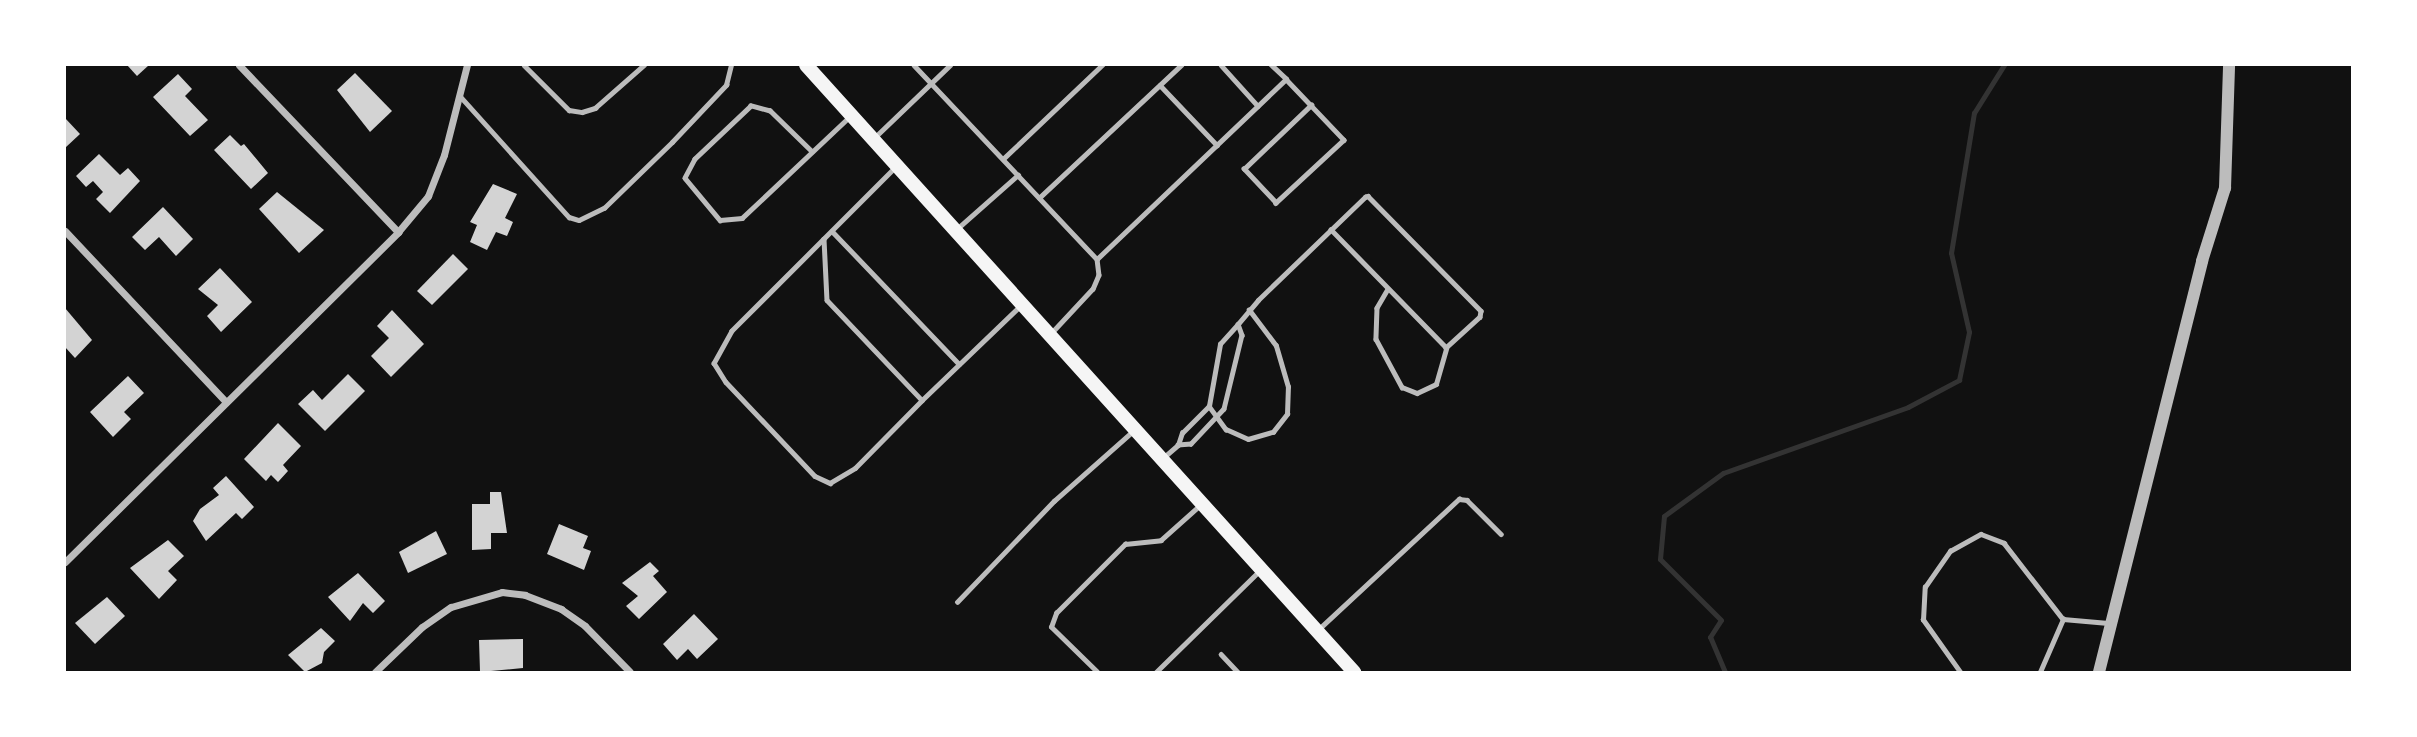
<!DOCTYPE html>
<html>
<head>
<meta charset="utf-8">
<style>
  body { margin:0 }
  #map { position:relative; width:2417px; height:737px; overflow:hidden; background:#111; font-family:"Fira Sans",sans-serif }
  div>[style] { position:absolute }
  .stream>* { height:5px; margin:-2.5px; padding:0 2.5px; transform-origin:2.5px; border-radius:2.5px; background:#333 }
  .building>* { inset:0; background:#d3d3d3 }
  .service>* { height:4.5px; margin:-2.25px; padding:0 2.25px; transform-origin:2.25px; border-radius:2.25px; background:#bcbcbc }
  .minor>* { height:7px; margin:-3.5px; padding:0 3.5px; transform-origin:3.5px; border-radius:3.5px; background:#bcbcbc }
  .tertiary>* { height:12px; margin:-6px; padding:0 6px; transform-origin:6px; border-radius:6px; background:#bcbcbc }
  .primary>* { height:14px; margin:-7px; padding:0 7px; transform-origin:7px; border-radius:7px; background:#f5f5f5 }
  span { translate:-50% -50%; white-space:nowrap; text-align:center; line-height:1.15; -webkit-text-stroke:5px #fff; paint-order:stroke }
  .frame { position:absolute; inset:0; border:66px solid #fff; pointer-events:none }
</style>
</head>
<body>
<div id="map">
  <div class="stream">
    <div style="left:1725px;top:672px;width:38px;rotate:-113deg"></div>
    <div style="left:1710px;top:637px;width:20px;rotate:-57deg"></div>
    <div style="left:1721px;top:620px;width:86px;rotate:-135deg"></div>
    <div style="left:1660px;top:559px;width:43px;rotate:-84.7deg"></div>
    <div style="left:1664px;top:516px;width:73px;rotate:-36.1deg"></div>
    <div style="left:1723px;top:473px;width:196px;rotate:-19.6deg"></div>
    <div style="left:1908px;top:407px;width:58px;rotate:-27.9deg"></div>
    <div style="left:1959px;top:380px;width:49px;rotate:-78.2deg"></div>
    <div style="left:1969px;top:332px;width:81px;rotate:-102.8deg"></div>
    <div style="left:1951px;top:253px;width:142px;rotate:-80.7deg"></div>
    <div style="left:1974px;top:113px;width:57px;rotate:-58deg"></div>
  </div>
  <div class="building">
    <div style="clip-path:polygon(127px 65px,149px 65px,137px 76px)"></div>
    <div style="clip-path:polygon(355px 73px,392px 111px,370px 132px,337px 90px)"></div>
    <div style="clip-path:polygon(178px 74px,192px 89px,185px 96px,208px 120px,190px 136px,153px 97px)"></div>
    <div style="clip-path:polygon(65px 118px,80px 134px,65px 148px)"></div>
    <div style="clip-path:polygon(230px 135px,241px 146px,244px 144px,268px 173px,251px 189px,214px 150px)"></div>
    <div style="clip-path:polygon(99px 154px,120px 175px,128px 168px,140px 181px,110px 213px,96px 199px,103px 192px,93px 181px,86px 187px,76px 176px)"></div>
    <div style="clip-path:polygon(493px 184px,517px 194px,505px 218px,513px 222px,507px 236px,496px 232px,487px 250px,470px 242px,477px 225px,470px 222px)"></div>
    <div style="clip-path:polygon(277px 192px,324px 230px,299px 253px,259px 209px)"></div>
    <div style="clip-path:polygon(163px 207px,193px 239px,176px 256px,159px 237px,145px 250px,132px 237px)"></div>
    <div style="clip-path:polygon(453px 254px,468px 269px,432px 305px,417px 291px)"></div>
    <div style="clip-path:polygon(220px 268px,252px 302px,221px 332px,207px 316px,218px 305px,198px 289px)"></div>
    <div style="clip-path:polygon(65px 308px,92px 340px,75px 358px,65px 347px)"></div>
    <div style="clip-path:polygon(392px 310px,424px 344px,391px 377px,371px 356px,389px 338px,377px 326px)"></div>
    <div style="clip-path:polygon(348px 374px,365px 391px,325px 431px,298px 404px,313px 390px,322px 400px)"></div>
    <div style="clip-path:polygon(128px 376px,144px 393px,124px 412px,131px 419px,113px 437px,90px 412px)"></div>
    <div style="clip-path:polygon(278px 423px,301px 446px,283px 465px,288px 471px,278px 482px,271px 475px,266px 481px,244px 459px)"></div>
    <div style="clip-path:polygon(226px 476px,254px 507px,242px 519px,236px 513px,206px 541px,193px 521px,200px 509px,219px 495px,213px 488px)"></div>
    <div style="clip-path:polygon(490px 492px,501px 492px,507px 533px,491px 533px,491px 549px,472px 550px,472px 504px,490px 504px)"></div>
    <div style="clip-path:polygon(559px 524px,588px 536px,583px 548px,591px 551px,584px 570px,547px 554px)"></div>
    <div style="clip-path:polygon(436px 531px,447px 554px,408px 573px,399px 552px)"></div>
    <div style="clip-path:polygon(168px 540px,184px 556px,168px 571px,177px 580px,159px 599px,130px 568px)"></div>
    <div style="clip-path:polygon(650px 562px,659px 571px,653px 576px,667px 592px,639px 619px,626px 606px,638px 596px,622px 583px)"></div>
    <div style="clip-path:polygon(358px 573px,385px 601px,373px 613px,363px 603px,350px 621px,328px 597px)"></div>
    <div style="clip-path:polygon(107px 597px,125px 616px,95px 644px,75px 623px)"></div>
    <div style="clip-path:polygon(694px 614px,718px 639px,697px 659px,688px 649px,677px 660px,663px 644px)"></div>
    <div style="clip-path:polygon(321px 628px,335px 641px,324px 652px,322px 663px,305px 672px,288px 655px)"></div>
    <div style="clip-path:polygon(523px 639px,523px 668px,480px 672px,479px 640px)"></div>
  </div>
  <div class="service">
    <div style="left:524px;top:65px;width:64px;rotate:45deg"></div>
    <div style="left:569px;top:110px;width:13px;rotate:9deg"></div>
    <div style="left:582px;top:112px;width:14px;rotate:-17deg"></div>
    <div style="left:595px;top:108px;width:65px;rotate:-41.3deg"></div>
    <div style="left:914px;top:65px;width:267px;rotate:46.7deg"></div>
    <div style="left:1097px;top:259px;width:16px;rotate:83deg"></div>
    <div style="left:1099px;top:275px;width:15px;rotate:113deg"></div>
    <div style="left:1093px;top:289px;width:62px;rotate:133deg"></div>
    <div style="left:1221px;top:65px;width:55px;rotate:47.9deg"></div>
    <div style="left:1286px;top:79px;width:84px;rotate:46.4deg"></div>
    <div style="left:1344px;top:140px;width:93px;rotate:137.2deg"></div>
    <div style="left:1276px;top:203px;width:47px;rotate:-133.3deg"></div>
    <div style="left:1244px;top:169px;width:93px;rotate:-43.7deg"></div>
    <div style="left:1160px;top:85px;width:83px;rotate:46.5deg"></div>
    <div style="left:460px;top:96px;width:163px;rotate:48deg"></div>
    <div style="left:569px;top:217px;width:10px;rotate:17deg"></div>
    <div style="left:579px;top:220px;width:28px;rotate:-26deg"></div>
    <div style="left:604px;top:208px;width:95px;rotate:-44.1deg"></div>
    <div style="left:672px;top:142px;width:79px;rotate:-46.5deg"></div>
    <div style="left:726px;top:85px;width:21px;rotate:-76deg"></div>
    <div style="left:875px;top:137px;width:104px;rotate:-43.8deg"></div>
    <div style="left:812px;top:152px;width:59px;rotate:-135.7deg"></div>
    <div style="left:770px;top:111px;width:20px;rotate:-165deg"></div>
    <div style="left:751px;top:106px;width:77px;rotate:136.6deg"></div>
    <div style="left:695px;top:159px;width:21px;rotate:118deg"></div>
    <div style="left:685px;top:178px;width:55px;rotate:50.2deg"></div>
    <div style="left:720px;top:220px;width:22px;rotate:-5deg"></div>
    <div style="left:742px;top:218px;width:147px;rotate:-43.3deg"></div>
    <div style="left:1003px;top:159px;width:137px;rotate:-43.5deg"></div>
    <div style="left:896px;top:167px;width:102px;rotate:135deg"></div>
    <div style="left:824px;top:239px;width:61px;rotate:87.2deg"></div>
    <div style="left:827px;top:300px;width:138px;rotate:46.5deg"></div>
    <div style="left:922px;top:400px;width:137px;rotate:-43.8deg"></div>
    <div style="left:1039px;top:198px;width:195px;rotate:-43.1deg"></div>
    <div style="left:958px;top:228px;width:80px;rotate:-41.5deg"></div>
    <div style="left:832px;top:231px;width:184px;rotate:46.3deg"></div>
    <div style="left:824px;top:239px;width:130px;rotate:135deg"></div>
    <div style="left:732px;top:331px;width:37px;rotate:119deg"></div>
    <div style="left:714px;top:363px;width:22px;rotate:58deg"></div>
    <div style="left:726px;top:382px;width:129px;rotate:46.6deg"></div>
    <div style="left:815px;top:476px;width:17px;rotate:25deg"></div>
    <div style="left:830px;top:483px;width:29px;rotate:-31deg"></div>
    <div style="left:855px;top:468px;width:95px;rotate:-45.4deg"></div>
    <div style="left:1097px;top:259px;width:261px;rotate:-43.6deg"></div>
    <div style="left:1286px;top:79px;width:21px;rotate:-137deg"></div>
    <div style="left:1388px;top:289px;width:22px;rotate:120deg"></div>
    <div style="left:1377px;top:308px;width:31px;rotate:92deg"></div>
    <div style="left:1376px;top:339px;width:55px;rotate:61.6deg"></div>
    <div style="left:1402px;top:387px;width:16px;rotate:22deg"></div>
    <div style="left:1417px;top:393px;width:21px;rotate:-25deg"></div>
    <div style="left:1436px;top:384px;width:37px;rotate:-74deg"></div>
    <div style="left:1238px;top:324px;width:31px;rotate:-50deg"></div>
    <div style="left:1258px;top:300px;width:149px;rotate:-43.9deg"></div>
    <div style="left:1365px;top:197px;width:3px;rotate:-18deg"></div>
    <div style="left:1368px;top:196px;width:161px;rotate:45.5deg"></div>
    <div style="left:1481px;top:311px;width:6px;rotate:99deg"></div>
    <div style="left:1480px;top:317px;width:46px;rotate:137.6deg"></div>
    <div style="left:1446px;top:348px;width:165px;rotate:-134.3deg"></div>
    <div style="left:1238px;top:324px;width:12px;rotate:70deg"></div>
    <div style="left:1242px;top:335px;width:76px;rotate:103.7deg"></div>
    <div style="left:1224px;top:409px;width:48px;rotate:133.3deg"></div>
    <div style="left:1191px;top:444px;width:13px;rotate:176deg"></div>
    <div style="left:1178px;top:445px;width:13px;rotate:-72deg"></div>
    <div style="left:1182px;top:433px;width:38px;rotate:-45deg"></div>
    <div style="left:1209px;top:406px;width:63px;rotate:-79.9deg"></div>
    <div style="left:1220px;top:344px;width:27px;rotate:-48deg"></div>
    <div style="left:1209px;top:406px;width:29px;rotate:54deg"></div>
    <div style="left:1226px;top:429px;width:24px;rotate:24deg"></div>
    <div style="left:1248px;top:439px;width:26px;rotate:-16deg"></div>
    <div style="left:1273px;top:432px;width:23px;rotate:-52deg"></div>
    <div style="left:1287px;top:414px;width:27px;rotate:-88deg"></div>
    <div style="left:1288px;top:387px;width:43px;rotate:-106.3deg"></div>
    <div style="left:1276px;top:346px;width:45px;rotate:-126.9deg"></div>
    <div style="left:1163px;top:458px;width:20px;rotate:-41deg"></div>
    <div style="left:957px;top:602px;width:140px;rotate:-46.2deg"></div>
    <div style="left:1054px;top:501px;width:104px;rotate:-41.5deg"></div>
    <div style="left:1320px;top:628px;width:190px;rotate:-42.9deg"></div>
    <div style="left:1459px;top:499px;width:8px;rotate:7deg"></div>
    <div style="left:1467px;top:500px;width:48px;rotate:45deg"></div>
    <div style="left:1221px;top:654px;width:25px;rotate:47deg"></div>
    <div style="left:1097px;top:672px;width:64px;rotate:-135.6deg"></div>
    <div style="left:1051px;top:627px;width:15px;rotate:-70deg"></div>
    <div style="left:1056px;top:613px;width:98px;rotate:-45deg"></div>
    <div style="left:1125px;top:544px;width:36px;rotate:-6deg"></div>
    <div style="left:1161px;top:540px;width:51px;rotate:-41.8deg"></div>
    <div style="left:1156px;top:672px;width:146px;rotate:-44.4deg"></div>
    <div style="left:1960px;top:672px;width:64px;rotate:-125.4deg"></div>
    <div style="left:1923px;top:620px;width:33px;rotate:-87deg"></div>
    <div style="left:1925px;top:587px;width:44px;rotate:-55.2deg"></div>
    <div style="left:1950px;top:551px;width:35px;rotate:-29deg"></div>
    <div style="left:1981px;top:534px;width:25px;rotate:21deg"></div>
    <div style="left:2004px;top:543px;width:96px;rotate:52.2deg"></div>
    <div style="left:2040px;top:672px;width:58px;rotate:-66.5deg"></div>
    <div style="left:2063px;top:619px;width:45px;rotate:5.1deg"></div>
  </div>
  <div class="minor">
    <div style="left:239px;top:65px;width:231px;rotate:46.4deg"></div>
    <div style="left:65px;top:231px;width:235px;rotate:46.7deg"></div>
    <div style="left:65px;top:562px;width:469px;rotate:-44.7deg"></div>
    <div style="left:398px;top:232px;width:47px;rotate:-50.2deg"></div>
    <div style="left:428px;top:196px;width:44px;rotate:-68.7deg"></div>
    <div style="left:444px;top:155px;width:93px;rotate:-75.7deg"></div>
    <div style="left:375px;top:672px;width:65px;rotate:-43.8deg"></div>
    <div style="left:422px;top:627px;width:35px;rotate:-35deg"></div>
    <div style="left:451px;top:607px;width:53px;rotate:-16.4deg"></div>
    <div style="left:502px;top:592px;width:23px;rotate:7deg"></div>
    <div style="left:525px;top:595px;width:39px;rotate:21deg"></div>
    <div style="left:561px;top:609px;width:29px;rotate:35deg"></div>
    <div style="left:585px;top:626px;width:64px;rotate:45.6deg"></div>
  </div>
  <div class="tertiary">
    <div style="left:2099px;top:672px;width:424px;rotate:-75.9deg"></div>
    <div style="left:2202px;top:261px;width:77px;rotate:-72.5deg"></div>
    <div style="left:2225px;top:188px;width:123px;rotate:-88.1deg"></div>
  </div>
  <div class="primary">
    <div style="left:806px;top:65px;width:818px;rotate:47.92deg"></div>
  </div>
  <div class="frame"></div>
</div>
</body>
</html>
